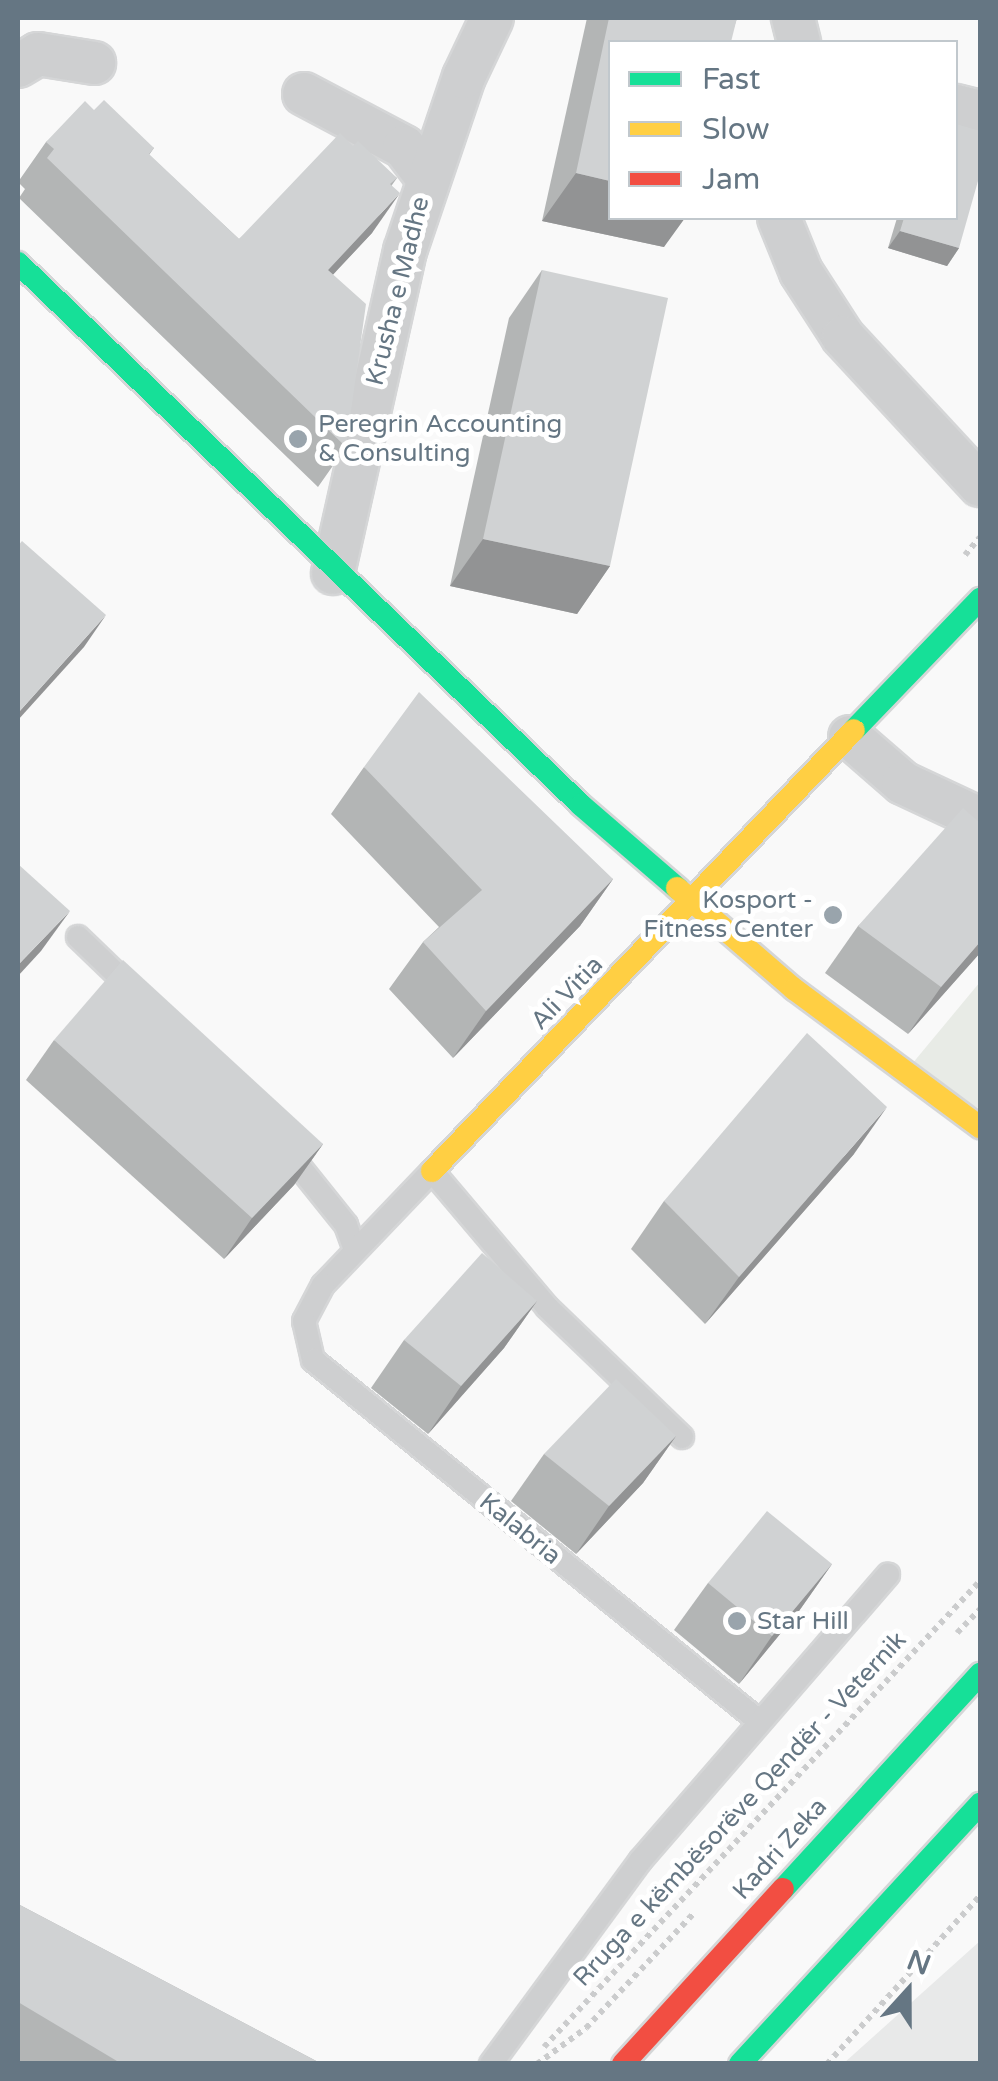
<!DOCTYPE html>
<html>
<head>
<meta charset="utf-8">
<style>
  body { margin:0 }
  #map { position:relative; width:998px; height:2081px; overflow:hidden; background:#f9f9f9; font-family:"Varela Round",sans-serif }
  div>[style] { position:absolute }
  .built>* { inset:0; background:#e8e9e9 }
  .green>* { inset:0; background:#e8ebe6 }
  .path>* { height:6px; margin-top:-3px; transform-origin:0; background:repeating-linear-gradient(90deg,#cbcccd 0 5px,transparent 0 10px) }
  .roads { filter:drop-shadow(2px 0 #d5d6d7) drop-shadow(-2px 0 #d5d6d7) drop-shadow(0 2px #d5d6d7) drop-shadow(0 -2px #d5d6d7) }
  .lane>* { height:22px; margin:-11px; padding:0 11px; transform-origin:11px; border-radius:11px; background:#cecfd0 }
  .street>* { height:42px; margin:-21px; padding:0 21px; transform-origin:21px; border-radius:21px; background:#cecfd0 }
  .fast>* { height:22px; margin:-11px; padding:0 11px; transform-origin:11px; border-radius:11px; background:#16e098 }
  .slow>* { height:22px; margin:-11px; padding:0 11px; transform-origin:11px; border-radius:11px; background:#ffcf43 }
  .jam>* { height:22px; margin:-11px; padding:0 11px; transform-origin:11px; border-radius:11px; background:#f24e42 }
  .wall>* { inset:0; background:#b3b5b5 }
  .shaded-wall>* { inset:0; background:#929394 }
  .building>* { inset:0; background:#d0d2d3 }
  .dots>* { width:28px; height:28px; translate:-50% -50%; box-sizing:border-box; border:5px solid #fff; border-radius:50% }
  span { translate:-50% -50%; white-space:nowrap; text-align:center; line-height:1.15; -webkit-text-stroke:10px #fff; paint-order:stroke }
  .street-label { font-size:25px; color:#657683 }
  .poi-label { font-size:25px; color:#657683 }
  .left { translate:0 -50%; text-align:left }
  .right { translate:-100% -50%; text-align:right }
  .frame { position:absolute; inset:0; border:20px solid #657683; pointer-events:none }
  .legend { position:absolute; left:608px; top:40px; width:350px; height:180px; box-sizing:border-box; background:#fff; border:2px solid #c1c8cd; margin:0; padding:12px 18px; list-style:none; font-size:30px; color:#657683 }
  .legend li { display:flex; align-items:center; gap:20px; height:50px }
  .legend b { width:50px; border:2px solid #c1c8cd }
  .north { position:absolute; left:858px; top:1941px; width:100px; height:100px; -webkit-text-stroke:8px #fff; paint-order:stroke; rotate:21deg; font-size:28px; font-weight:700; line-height:40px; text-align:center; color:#657683 }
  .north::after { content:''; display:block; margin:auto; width:35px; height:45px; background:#657683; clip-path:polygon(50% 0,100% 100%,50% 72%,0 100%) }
</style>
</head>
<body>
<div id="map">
  <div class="built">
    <div style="clip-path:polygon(980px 1941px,980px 2063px,844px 2063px)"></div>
  </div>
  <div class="green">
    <div style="clip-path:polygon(980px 982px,980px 1109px,907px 1070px)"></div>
  </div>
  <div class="path">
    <div style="left:965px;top:555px;width:23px;rotate:-50deg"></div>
    <div style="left:957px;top:1633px;width:33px;rotate:-46deg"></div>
    <div style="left:544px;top:2047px;width:638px;rotate:-46.9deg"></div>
    <div style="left:537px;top:2064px;width:61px;rotate:-36.3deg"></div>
    <div style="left:586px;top:2028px;width:159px;rotate:-46.8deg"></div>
    <div style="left:827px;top:2064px;width:227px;rotate:-47.7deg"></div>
  </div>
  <div class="roads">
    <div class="lane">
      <div style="left:78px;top:937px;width:76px;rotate:43.9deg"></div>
      <div style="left:286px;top:1150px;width:96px;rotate:51.3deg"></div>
      <div style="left:346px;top:1225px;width:27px;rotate:70deg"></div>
      <div style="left:682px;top:1437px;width:187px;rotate:-136.1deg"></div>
      <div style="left:547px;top:1307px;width:178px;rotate:-130.2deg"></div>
      <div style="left:432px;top:1171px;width:158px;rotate:133.7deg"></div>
      <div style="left:323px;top:1285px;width:41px;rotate:117.8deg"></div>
      <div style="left:304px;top:1321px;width:40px;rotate:77deg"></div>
      <div style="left:313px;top:1360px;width:574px;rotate:38.99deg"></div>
      <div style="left:491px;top:2064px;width:252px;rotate:-53.7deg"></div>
      <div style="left:640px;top:1861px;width:379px;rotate:-49.1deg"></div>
    </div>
    <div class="street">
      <div style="left:793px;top:18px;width:25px;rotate:76deg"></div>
      <div style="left:18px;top:66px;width:23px;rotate:-31deg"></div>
      <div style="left:38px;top:54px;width:57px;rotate:9.1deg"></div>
      <div style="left:304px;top:94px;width:113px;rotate:27.9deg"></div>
      <div style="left:404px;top:147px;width:40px;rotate:53deg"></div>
      <div style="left:956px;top:106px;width:25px;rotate:14deg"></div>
      <div style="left:779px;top:218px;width:58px;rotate:67.8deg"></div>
      <div style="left:801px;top:272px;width:77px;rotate:57.1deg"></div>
      <div style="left:843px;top:337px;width:202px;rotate:47.2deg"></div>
      <div style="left:333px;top:573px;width:330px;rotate:-77.4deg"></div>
      <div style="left:405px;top:251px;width:184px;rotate:-71.3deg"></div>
      <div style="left:464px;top:77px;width:65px;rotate:-64.6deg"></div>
      <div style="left:850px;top:737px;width:70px;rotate:41deg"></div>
      <div style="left:903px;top:783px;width:85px;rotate:25.1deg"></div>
    </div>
    <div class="fast">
      <div style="left:18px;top:263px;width:781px;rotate:43.91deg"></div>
      <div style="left:581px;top:805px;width:127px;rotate:40.8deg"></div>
      <div style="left:854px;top:730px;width:182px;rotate:-46.1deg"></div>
      <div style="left:783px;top:1889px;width:292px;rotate:-47.5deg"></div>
      <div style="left:740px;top:2064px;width:354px;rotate:-47.3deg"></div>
    </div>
    <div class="slow">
      <div style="left:677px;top:888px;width:155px;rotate:40.8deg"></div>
      <div style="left:794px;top:989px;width:232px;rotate:36.6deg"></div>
      <div style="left:432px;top:1171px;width:610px;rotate:-46.26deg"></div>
    </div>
    <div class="jam">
      <div style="left:623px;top:2064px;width:237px;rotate:-47.6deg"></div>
    </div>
  </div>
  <div class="wall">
    <div style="clip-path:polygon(587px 18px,737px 18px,664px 247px,542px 221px)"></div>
    <div style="clip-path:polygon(94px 110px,154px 148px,149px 155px,239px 239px,353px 146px,397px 178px,392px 185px,372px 233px,333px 274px,346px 447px,318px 487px,19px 198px,25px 189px,18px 182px,46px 142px)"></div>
    <div style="clip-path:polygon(897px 218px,956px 218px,959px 248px,947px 266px,888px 248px)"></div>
    <div style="clip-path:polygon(542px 270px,610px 566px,577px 614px,450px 586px,509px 318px)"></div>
    <div style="clip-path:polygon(364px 767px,613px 879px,580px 926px,453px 1058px,389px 989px,423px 942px,439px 927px,331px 814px)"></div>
    <div style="clip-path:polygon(980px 823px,980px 953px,908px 1034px,825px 973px,858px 926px)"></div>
    <div style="clip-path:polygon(54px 1040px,323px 1144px,294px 1185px,224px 1259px,26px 1080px)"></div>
    <div style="clip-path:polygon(854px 1154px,705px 1324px,631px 1249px,664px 1201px)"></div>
    <div style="clip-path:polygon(537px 1301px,504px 1348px,428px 1434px,371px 1388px,404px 1340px)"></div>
    <div style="clip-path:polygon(676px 1436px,643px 1483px,576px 1554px,511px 1501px,544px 1454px)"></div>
    <div style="clip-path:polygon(832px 1564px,799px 1611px,739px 1684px,674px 1630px,708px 1583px)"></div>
    <div style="clip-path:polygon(18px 1904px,322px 2064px,18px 2064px)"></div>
  </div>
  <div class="shaded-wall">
    <div style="clip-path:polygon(576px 173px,610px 181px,610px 218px,685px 218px,664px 247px,542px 221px)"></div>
    <div style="clip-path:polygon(400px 193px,372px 233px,300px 310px,328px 270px)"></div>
    <div style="clip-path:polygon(900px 231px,959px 248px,947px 266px,888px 248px)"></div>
    <div style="clip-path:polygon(483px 539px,610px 566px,577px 614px,450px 586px)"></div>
    <div style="clip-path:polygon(106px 615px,84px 647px,18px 720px,18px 713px)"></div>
    <div style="clip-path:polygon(613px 879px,580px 926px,453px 1058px,486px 1011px)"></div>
    <div style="clip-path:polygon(70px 911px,41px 951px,18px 976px,18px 965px)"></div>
    <div style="clip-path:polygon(980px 942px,980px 953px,908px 1034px,941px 987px)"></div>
    <div style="clip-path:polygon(887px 1107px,854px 1154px,705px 1324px,739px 1277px)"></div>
    <div style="clip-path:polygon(323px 1144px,294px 1185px,224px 1259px,252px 1218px)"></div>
    <div style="clip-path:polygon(537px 1301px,504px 1348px,428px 1434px,461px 1386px)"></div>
    <div style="clip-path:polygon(676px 1436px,643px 1483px,576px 1554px,609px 1506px)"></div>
    <div style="clip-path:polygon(832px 1564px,799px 1611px,739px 1684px,772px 1636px)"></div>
  </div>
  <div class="building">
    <div style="clip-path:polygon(609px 18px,737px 18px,731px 42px,610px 42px,610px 181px,576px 173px)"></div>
    <div style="clip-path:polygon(104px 100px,154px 148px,149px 154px,239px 239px,340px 133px,353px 146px,358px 141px,397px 178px,390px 184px,400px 193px,328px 270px,366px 304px,346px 447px,47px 158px,54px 149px,46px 142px,85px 101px,94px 110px)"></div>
    <div style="clip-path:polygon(956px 124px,980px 131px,980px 174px,959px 248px,900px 231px,904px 218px,956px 218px)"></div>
    <div style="clip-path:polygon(542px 270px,668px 298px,610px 566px,483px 539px)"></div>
    <div style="clip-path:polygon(22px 541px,106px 615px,18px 713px,18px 546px)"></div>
    <div style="clip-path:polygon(419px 692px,613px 879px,486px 1011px,423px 942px,482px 890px,364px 767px)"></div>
    <div style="clip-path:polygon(963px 808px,980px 823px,980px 942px,941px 987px,858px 926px)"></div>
    <div style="clip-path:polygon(18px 864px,70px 911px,18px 965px)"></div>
    <div style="clip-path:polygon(123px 960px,323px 1144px,252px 1218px,54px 1040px)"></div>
    <div style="clip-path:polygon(807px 1033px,887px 1107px,739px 1277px,664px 1201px)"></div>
    <div style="clip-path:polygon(482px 1253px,537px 1301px,461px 1386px,404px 1340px)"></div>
    <div style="clip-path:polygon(616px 1379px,676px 1436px,609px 1506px,544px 1454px)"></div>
    <div style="clip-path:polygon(767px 1511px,832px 1564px,772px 1636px,708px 1583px)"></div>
    <div style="clip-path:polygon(18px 1904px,322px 2064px,122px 2064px,18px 2002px)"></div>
  </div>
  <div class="dots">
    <div style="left:298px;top:439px;background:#99a4ac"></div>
    <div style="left:833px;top:915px;background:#99a4ac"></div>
    <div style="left:737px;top:1621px;background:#99a4ac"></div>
  </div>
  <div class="street-label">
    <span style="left:398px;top:291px;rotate:-76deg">Krusha e Madhe</span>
    <span style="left:567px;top:993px;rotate:-46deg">Ali Vitia</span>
    <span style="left:520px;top:1529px;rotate:39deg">Kalabria</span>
    <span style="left:740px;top:1809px;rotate:-47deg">Rruga e këmbësorëve Qendër - Veternik</span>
    <span style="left:780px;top:1849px;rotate:-48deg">Kadri Zeka</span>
  </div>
  <div class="poi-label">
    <span class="left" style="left:318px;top:439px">Peregrin Accounting<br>&amp; Consulting</span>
    <span class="right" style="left:813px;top:915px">Kosport -<br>Fitness Center</span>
    <span class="left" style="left:757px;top:1621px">Star Hill</span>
  </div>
  <div class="frame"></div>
  <ul class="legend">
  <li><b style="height:12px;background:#16e098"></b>Fast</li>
  <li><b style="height:12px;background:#ffcf43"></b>Slow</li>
  <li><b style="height:12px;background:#f24e42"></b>Jam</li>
  </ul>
  <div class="north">N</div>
</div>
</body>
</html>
